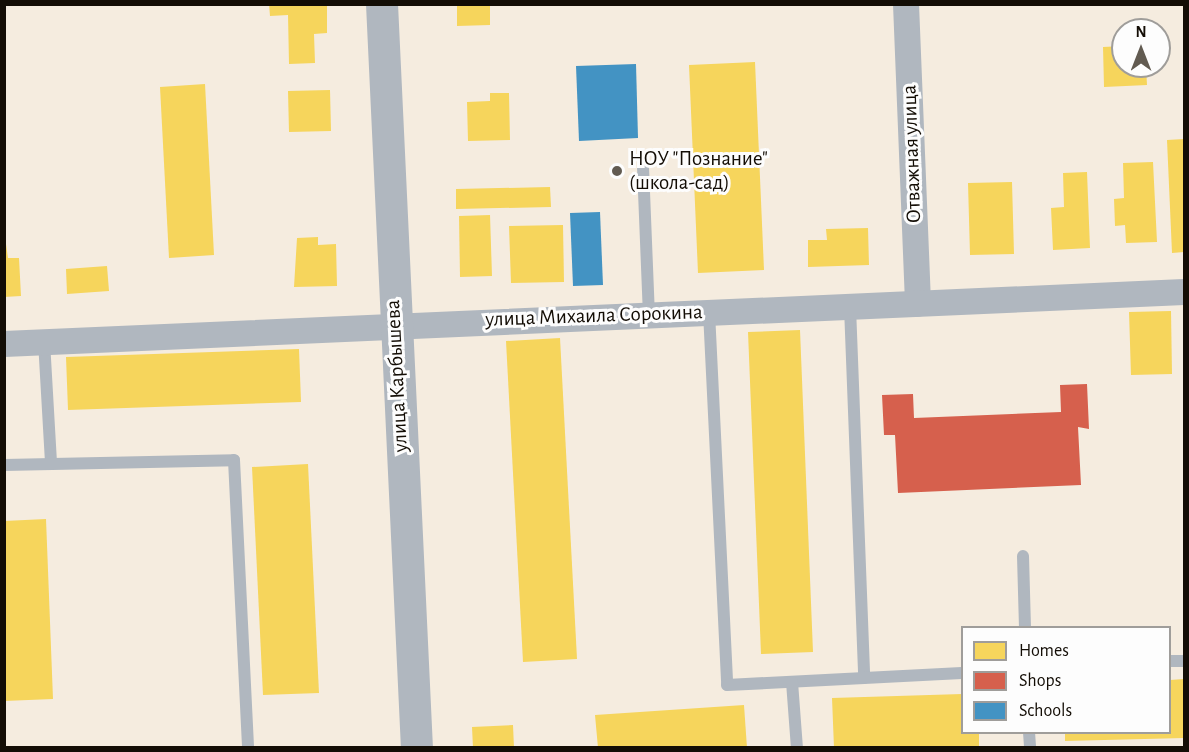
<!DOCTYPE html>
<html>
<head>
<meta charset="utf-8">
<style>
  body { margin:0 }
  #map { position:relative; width:1189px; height:752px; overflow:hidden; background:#f5ecdf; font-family:"Alegreya Sans",sans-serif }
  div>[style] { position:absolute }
  .homes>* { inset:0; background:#f6d55c }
  .shops>* { inset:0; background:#d6604d }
  .schools>* { inset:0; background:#4393c3 }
  .service>* { height:12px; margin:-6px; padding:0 6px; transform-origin:6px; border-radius:6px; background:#b0b7bf }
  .minor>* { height:26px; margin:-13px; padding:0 13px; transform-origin:13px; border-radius:13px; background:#b0b7bf }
  .tertiary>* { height:32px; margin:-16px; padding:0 16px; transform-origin:16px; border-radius:16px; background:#b0b7bf }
  .dots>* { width:16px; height:16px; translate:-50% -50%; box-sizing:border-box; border:3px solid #fdfdfd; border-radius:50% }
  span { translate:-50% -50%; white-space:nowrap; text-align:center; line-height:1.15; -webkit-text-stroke:6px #fdfdfd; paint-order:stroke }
  .street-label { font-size:21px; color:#130d05 }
  .poi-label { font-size:21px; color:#130d05 }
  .left { translate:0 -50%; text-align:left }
  .frame { position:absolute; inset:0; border:6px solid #130d05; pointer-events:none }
  .legend { position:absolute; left:961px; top:626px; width:210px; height:108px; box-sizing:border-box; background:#fdfdfd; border:2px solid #9f9d9a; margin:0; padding:8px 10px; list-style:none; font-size:18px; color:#130d05 }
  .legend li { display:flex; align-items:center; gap:12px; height:30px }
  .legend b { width:30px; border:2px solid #9f9d9a }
  .north { position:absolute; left:1111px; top:18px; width:60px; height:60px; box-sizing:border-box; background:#fdfdfd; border:2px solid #9f9d9a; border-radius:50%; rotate:0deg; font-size:16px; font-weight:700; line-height:24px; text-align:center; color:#130d05 }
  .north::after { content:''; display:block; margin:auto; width:21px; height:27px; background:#625b51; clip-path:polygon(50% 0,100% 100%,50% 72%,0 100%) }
</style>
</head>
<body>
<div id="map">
  <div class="homes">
    <div style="clip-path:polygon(269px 4px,327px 4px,327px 33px,314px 34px,315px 63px,289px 64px,288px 15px,270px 16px)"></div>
    <div style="clip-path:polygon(457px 4px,490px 4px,490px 25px,457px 26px)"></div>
    <div style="clip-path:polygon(1123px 46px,1123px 66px,1146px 66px,1147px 85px,1104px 87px,1103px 47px)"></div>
    <div style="clip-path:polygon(755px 62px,764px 270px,698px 273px,689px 65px)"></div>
    <div style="clip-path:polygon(205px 84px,214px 255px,169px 258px,160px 87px)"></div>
    <div style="clip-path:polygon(330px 90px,331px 131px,289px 132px,288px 91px)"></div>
    <div style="clip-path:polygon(490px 93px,509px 93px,510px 140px,468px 141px,467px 102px,490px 101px)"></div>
    <div style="clip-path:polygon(1184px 139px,1184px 252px,1172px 253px,1167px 140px)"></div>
    <div style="clip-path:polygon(1153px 162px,1157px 242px,1126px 243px,1125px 225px,1115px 226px,1114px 199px,1124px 198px,1123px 163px)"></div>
    <div style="clip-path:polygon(1087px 172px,1090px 248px,1053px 250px,1051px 208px,1064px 207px,1063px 173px)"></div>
    <div style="clip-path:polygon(1012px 182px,1014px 254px,970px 255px,968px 183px)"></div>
    <div style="clip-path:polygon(550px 187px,551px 207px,456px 209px,456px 189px)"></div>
    <div style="clip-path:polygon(490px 215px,492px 276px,460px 277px,459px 216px)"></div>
    <div style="clip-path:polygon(563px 225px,564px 282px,511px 283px,509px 226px)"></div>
    <div style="clip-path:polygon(868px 228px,869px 265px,808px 267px,808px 240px,827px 240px,826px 229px)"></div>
    <div style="clip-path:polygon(4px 230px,8px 258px,19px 258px,21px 296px,4px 297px)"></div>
    <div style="clip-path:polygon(318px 237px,318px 245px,336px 244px,337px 286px,294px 287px,297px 238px)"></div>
    <div style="clip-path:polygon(107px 266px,109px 291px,67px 294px,66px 269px)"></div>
    <div style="clip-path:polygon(1171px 311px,1172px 374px,1131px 375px,1129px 312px)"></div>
    <div style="clip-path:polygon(800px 330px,813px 652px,761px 654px,748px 332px)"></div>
    <div style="clip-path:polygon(560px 338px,577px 659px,523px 662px,506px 341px)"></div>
    <div style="clip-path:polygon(299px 349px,301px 402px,68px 410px,66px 357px)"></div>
    <div style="clip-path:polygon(308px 464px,319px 693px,263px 695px,252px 467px)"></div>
    <div style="clip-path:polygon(46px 519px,53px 699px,4px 701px,4px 521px)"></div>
    <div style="clip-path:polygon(1184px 679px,1184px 738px,1065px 741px,1065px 732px,1170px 732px,1170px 680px)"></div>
    <div style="clip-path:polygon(962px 694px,962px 732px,979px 732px,979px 748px,834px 748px,832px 698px)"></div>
    <div style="clip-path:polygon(744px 705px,747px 748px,598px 748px,595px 715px)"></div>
    <div style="clip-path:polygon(513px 725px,514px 748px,473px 748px,472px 727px)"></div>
  </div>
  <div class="shops">
    <div style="clip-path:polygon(1087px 384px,1089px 429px,1078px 427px,1081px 485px,898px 493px,895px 435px,884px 435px,882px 395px,913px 394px,914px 418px,1061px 412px,1060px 385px)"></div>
  </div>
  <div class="schools">
    <div style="clip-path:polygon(636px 64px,638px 138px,579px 141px,576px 66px)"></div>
    <div style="clip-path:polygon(600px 212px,603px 285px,573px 286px,570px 213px)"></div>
  </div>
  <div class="service">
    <div style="left:643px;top:167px;width:147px;rotate:87.7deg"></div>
    <div style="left:850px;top:307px;width:371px;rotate:87.8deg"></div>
    <div style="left:709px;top:312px;width:373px;rotate:87.2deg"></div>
    <div style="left:727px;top:685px;width:235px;rotate:-2.9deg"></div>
    <div style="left:44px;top:341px;width:123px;rotate:86.7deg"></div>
    <div style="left:4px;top:465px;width:230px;rotate:-1.2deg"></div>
    <div style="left:234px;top:460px;width:288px;rotate:87.2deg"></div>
    <div style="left:1023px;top:556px;width:72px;rotate:88.4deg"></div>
    <div style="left:1170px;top:661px;width:14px"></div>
    <div style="left:792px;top:682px;width:66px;rotate:85.7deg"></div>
    <div style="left:1029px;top:732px;width:16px;rotate:86deg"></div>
  </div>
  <div class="minor">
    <div style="left:906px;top:4px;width:300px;rotate:87.7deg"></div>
    <div style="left:4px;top:344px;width:1181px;rotate:-2.52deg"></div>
  </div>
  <div class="tertiary">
    <div style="left:382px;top:4px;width:745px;rotate:87.31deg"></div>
  </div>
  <div class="dots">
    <div style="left:617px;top:171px;background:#625b51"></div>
  </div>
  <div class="street-label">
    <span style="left:912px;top:154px;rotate:-92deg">Отважная улица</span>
    <span style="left:594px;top:316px;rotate:-2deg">улица Михаила Сорокина</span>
    <span style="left:397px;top:376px;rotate:-93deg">улица Карбышева</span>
  </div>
  <div class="poi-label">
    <span class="left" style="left:629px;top:171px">НОУ "Познание"<br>(школа-сад)</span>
  </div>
  <div class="frame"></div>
  <ul class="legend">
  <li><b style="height:16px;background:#f6d55c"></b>Homes</li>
  <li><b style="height:16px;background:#d6604d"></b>Shops</li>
  <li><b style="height:16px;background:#4393c3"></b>Schools</li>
  </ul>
  <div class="north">N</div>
</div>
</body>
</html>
